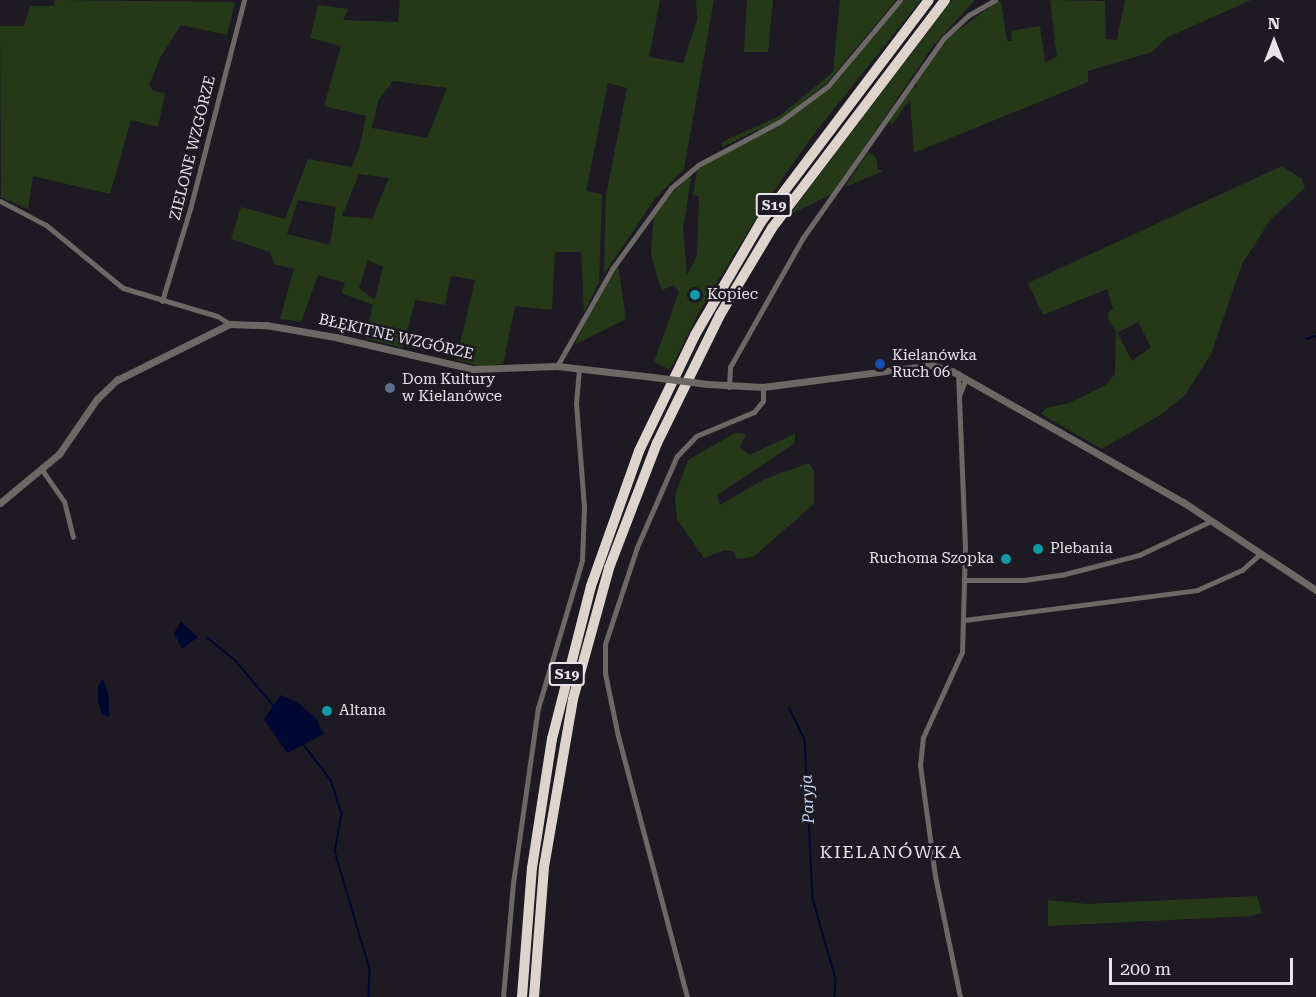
<!DOCTYPE html>
<html>
<head>
<meta charset="utf-8">
<style>
  body { margin:0 }
  #map { position:relative; width:1316px; height:997px; overflow:hidden; background:#1e1a23; font-family:"Roboto Serif",serif }
  div>[style] { position:absolute }
  .green>* { inset:0; background:#253918 }
  .water>* { inset:0; background:#000730 }
  .stream>* { height:1.5px; margin:-0.75px; padding:0 0.75px; transform-origin:0.75px; border-radius:0.75px; background:#000730 }
  .minor>* { height:5px; margin:-2.5px; padding:0 2.5px; transform-origin:2.5px; border-radius:2.5px; background:#6c6865 }
  .tertiary>* { height:7px; margin:-3.5px; padding:0 3.5px; transform-origin:3.5px; border-radius:3.5px; background:#6c6865 }
  .motorway>* { height:10px; margin:-5px; padding:0 5px; transform-origin:5px; border-radius:5px; background:#dfd4cc }
  .tertiary-bridge>* { height:7px; margin:-3.5px; padding:0 3.5px; transform-origin:3.5px; border-radius:3.5px; background:#6c6865 }
  .dots>* { width:16px; height:16px; translate:-50% -50%; box-sizing:border-box; border:3px solid #1e1a23; border-radius:50% }
  span { translate:-50% -50%; white-space:nowrap; text-align:center; line-height:1.15; -webkit-text-stroke:5px #1e1a23; paint-order:stroke }
  .shield-label span { padding:2px 4px; background:#1e1a23; border:2px solid; border-radius:4px; -webkit-text-stroke-width:0 }
  .shield-label { font-size:14px; color:#e6e3e9; font-weight:700 }
  .street-label { font-size:15px; color:#e6e3e9 }
  .poi-label { font-size:15px; color:#e6e3e9 }
  .left { translate:0 -50%; text-align:left }
  .right { translate:-100% -50%; text-align:right }
  .water-label { font-size:16px; color:#c6d7f6; font-style:italic }
  .quarter-label { font-size:18px; color:#e6e3e9; letter-spacing:1.5px }
  .north { position:absolute; left:1244px; top:12px; width:60px; height:60px; -webkit-text-stroke:4px #1e1a23; paint-order:stroke; rotate:0deg; font-size:16px; font-weight:700; line-height:24px; text-align:center; color:#e6e3e9 }
  .north::after { content:''; display:block; margin:auto; width:21px; height:27px; background:#e6e3e9; clip-path:polygon(50% 0,100% 100%,50% 72%,0 100%) }
  .scale { position:absolute; left:1109px; top:958px; width:184px; height:27px; box-sizing:border-box; border:3px solid #e6e3e9; border-top:0; padding-left:8px; font-size:18px; line-height:21px; white-space:nowrap; color:#e6e3e9; -webkit-text-stroke:4px #1e1a23; paint-order:stroke }
</style>
</head>
<body>
<div id="map">
  <div class="green">
    <div style="clip-path:polygon(55px 0,235px 2px,227px 35px,181px 25px,161px 56px,149px 85px,153px 91px,165px 93px,158px 127px,131px 120px,110px 194px,33px 176px,28px 209px,1px 197px,0 26px,24px 26px,30px 6px,54px 6px)"></div>
    <div style="clip-path:polygon(evenodd,400px 0,660px 0,649px 57px,683px 63px,697px 20px,696px 0,714px 0,684px 169px,654px 200px,604px 274px,606px 196px,627px 88px,608px 83px,586px 191px,602px 194px,599px 283px,584px 312px,581px 252px,555px 252px,552px 310px,515px 306px,503px 364px,478px 366px,456px 360px,475px 280px,451px 276px,445px 305px,415px 300px,403px 348px,365px 338px,373px 305px,341px 293px,345px 283px,318px 275px,301px 322px,280px 319px,294px 269px,274px 264px,270px 252px,231px 239px,241px 207px,285px 219px,308px 159px,352px 167px,360px 146px,366px 116px,324px 106px,341px 46px,310px 38px,318px 5px,348px 9px,343px 20px,398px 22px,400px 0,393px 81px,447px 88px,427px 138px,372px 128px,378px 101px,393px 81px,400px 0,359px 174px,389px 178px,372px 219px,342px 216px,359px 174px,400px 0,298px 200px,336px 207px,330px 245px,287px 234px,298px 200px,400px 0,368px 260px,383px 267px,375px 300px,359px 288px,368px 260px)"></div>
    <div style="clip-path:polygon(747px 0,773px 0,768px 52px,744px 52px)"></div>
    <div style="clip-path:polygon(840px 0,896px 0,827px 83px,783px 117px,723px 147px,721px 144px,728px 139px,780px 116px,833px 72px)"></div>
    <div style="clip-path:polygon(903px 0,921px 0,814px 134px,766px 202px,699px 312px,670px 370px,654px 362px,679px 292px,674px 285px,662px 290px,657px 277px,651px 253px,654px 211px,692px 173px,683px 229px,687px 275px,697px 255px,699px 196px,693px 195px,697px 170px,835px 81px)"></div>
    <div style="clip-path:polygon(952px 0,975px 0,933px 46px,832px 194px,789px 215px)"></div>
    <div style="clip-path:polygon(1050px 0,1105px 1px,1106px 39px,1117px 40px,1125px 0,1251px 0,1166px 38px,1152px 52px,1088px 71px,1088px 82px,914px 153px,910px 99px,892px 125px,889px 121px,913px 86px,917px 88px,916px 82px,949px 37px,998px 1px,1001px 2px,1007px 41px,1012px 41px,1011px 31px,1040px 26px,1045px 62px,1057px 57px)"></div>
    <div style="clip-path:polygon(868px 152px,876px 157px,878px 169px,883px 171px,845px 187px)"></div>
    <div style="clip-path:polygon(evenodd,1282px 166px,1302px 179px,1305px 188px,1271px 219px,1242px 264px,1211px 354px,1185px 395px,1162px 414px,1102px 449px,1041px 414px,1046px 408px,1069px 403px,1106px 385px,1115px 374px,1116px 331px,1109px 321px,1108px 313px,1113px 309px,1107px 289px,1043px 315px,1028px 283px,1282px 166px,1138px 322px,1151px 347px,1132px 361px,1117px 333px,1138px 322px)"></div>
    <div style="clip-path:polygon(618px 264px,626px 319px,574px 345px,602px 291px)"></div>
    <div style="clip-path:polygon(735px 433px,746px 434px,740px 447px,749px 455px,795px 434px,795px 443px,717px 495px,720px 505px,765px 479px,809px 463px,814px 471px,814px 504px,753px 557px,737px 559px,734px 552px,725px 550px,704px 558px,677px 519px,675px 496px,688px 460px)"></div>
    <div style="clip-path:polygon(1257px 896px,1262px 913px,1252px 916px,1048px 926px,1048px 900px,1087px 904px)"></div>
  </div>
  <div class="water">
    <div style="clip-path:polygon(181px 622px,198px 637px,182px 649px,174px 633px)"></div>
    <div style="clip-path:polygon(103px 679px,109px 697px,109px 717px,102px 714px,98px 702px,98px 686px)"></div>
    <div style="clip-path:polygon(281px 695px,297px 702px,316px 718px,324px 734px,287px 753px,264px 719px)"></div>
  </div>
  <div class="stream">
    <div style="left:1306px;top:339px;width:10px;rotate:-17deg"></div>
    <div style="left:208px;top:638px;width:36px;rotate:39deg"></div>
    <div style="left:236px;top:661px;width:59px;rotate:49.8deg"></div>
    <div style="left:790px;top:709px;width:34px;rotate:64deg"></div>
    <div style="left:805px;top:740px;width:159px;rotate:87.1deg"></div>
    <div style="left:813px;top:899px;width:83px;rotate:74deg"></div>
    <div style="left:836px;top:979px;width:18px;rotate:93deg"></div>
    <div style="left:304px;top:745px;width:44px;rotate:52.4deg"></div>
    <div style="left:331px;top:780px;width:35px;rotate:72deg"></div>
    <div style="left:342px;top:813px;width:39px;rotate:100deg"></div>
    <div style="left:335px;top:851px;width:123px;rotate:73.5deg"></div>
    <div style="left:370px;top:969px;width:28px;rotate:92deg"></div>
  </div>
  <div class="minor">
    <div style="left:0;top:201px;width:52px;rotate:27.6deg"></div>
    <div style="left:46px;top:225px;width:99px;rotate:39.3deg"></div>
    <div style="left:123px;top:288px;width:98px;rotate:16.6deg"></div>
    <div style="left:217px;top:316px;width:15px;rotate:32deg"></div>
    <div style="left:162px;top:301px;width:96px;rotate:-73.1deg"></div>
    <div style="left:190px;top:209px;width:216px;rotate:-75.5deg"></div>
    <div style="left:557px;top:366px;width:112px;rotate:-60.4deg"></div>
    <div style="left:612px;top:269px;width:100px;rotate:-53.9deg"></div>
    <div style="left:671px;top:188px;width:35px;rotate:-40deg"></div>
    <div style="left:698px;top:165px;width:94px;rotate:-27.9deg"></div>
    <div style="left:781px;top:121px;width:59px;rotate:-36.7deg"></div>
    <div style="left:828px;top:86px;width:112px;rotate:-50.1deg"></div>
    <div style="left:958px;top:373px;width:173px;rotate:87.7deg"></div>
    <div style="left:965px;top:546px;width:106px;rotate:91.6deg"></div>
    <div style="left:962px;top:652px;width:94px;rotate:114.6deg"></div>
    <div style="left:923px;top:737px;width:28px;rotate:96deg"></div>
    <div style="left:920px;top:765px;width:112px;rotate:82.3deg"></div>
    <div style="left:935px;top:876px;width:124px;rotate:78.3deg"></div>
    <div style="left:729px;top:387px;width:20px;rotate:-87deg"></div>
    <div style="left:730px;top:367px;width:147px;rotate:-60.6deg"></div>
    <div style="left:802px;top:239px;width:246px;rotate:-54.8deg"></div>
    <div style="left:944px;top:38px;width:34px;rotate:-43deg"></div>
    <div style="left:969px;top:15px;width:30px;rotate:-30deg"></div>
    <div style="left:959px;top:396px;width:19px;rotate:-69deg"></div>
    <div style="left:42px;top:470px;width:38px;rotate:55deg"></div>
    <div style="left:64px;top:501px;width:37px;rotate:76deg"></div>
    <div style="left:964px;top:580px;width:60px"></div>
    <div style="left:1024px;top:580px;width:37px;rotate:-8deg"></div>
    <div style="left:1061px;top:575px;width:81px;rotate:-14.4deg"></div>
    <div style="left:1139px;top:555px;width:80px;rotate:-25.3deg"></div>
    <div style="left:964px;top:620px;width:235px;rotate:-7.3deg"></div>
    <div style="left:1197px;top:590px;width:49px;rotate:-24deg"></div>
    <div style="left:1242px;top:570px;width:25px;rotate:-42deg"></div>
    <div style="left:503px;top:997px;width:114px;rotate:-85deg"></div>
    <div style="left:513px;top:883px;width:177px;rotate:-81.9deg"></div>
    <div style="left:538px;top:708px;width:154px;rotate:-73.4deg"></div>
    <div style="left:582px;top:560px;width:53px;rotate:-87.8deg"></div>
    <div style="left:584px;top:507px;width:104px;rotate:-94.4deg"></div>
    <div style="left:576px;top:403px;width:34px;rotate:-85deg"></div>
    <div style="left:687px;top:997px;width:270px;rotate:-104.8deg"></div>
    <div style="left:618px;top:736px;width:64px;rotate:-101.7deg"></div>
    <div style="left:605px;top:673px;width:29px;rotate:-90deg"></div>
    <div style="left:605px;top:644px;width:102px;rotate:-71.7deg"></div>
    <div style="left:637px;top:547px;width:99px;rotate:-66.3deg"></div>
    <div style="left:677px;top:456px;width:28px;rotate:-46deg"></div>
    <div style="left:696px;top:436px;width:63px;rotate:-22.5deg"></div>
    <div style="left:754px;top:412px;width:14px;rotate:-51deg"></div>
    <div style="left:763px;top:401px;width:14px;rotate:-90deg"></div>
  </div>
  <div class="tertiary">
    <div style="left:708px;top:384px;width:55px;rotate:3.1deg"></div>
    <div style="left:763px;top:387px;width:170px;rotate:-7.4deg"></div>
    <div style="left:932px;top:365px;width:21px;rotate:17deg"></div>
    <div style="left:952px;top:371px;width:266px;rotate:29.6deg"></div>
    <div style="left:1183px;top:502px;width:159px;rotate:33.5deg"></div>
    <div style="left:0;top:503px;width:77px;rotate:-39.7deg"></div>
    <div style="left:59px;top:454px;width:67px;rotate:-55.4deg"></div>
    <div style="left:97px;top:399px;width:28px;rotate:-44deg"></div>
    <div style="left:117px;top:380px;width:126px;rotate:-26.4deg"></div>
    <div style="left:230px;top:324px;width:36px;rotate:2deg"></div>
    <div style="left:266px;top:325px;width:70px;rotate:9.9deg"></div>
    <div style="left:335px;top:337px;width:142px;rotate:13.1deg"></div>
    <div style="left:473px;top:369px;width:84px;rotate:-2deg"></div>
    <div style="left:557px;top:366px;width:97px;rotate:6.5deg"></div>
  </div>
  <div class="motorway">
    <div style="left:522px;top:997px;width:129px;rotate:-85.6deg"></div>
    <div style="left:532px;top:868px;width:131px;rotate:-81.2deg"></div>
    <div style="left:552px;top:739px;width:158px;rotate:-75.7deg"></div>
    <div style="left:591px;top:586px;width:143px;rotate:-70.4deg"></div>
    <div style="left:639px;top:451px;width:129px;rotate:-64.2deg"></div>
    <div style="left:695px;top:335px;width:131px;rotate:-59.7deg"></div>
    <div style="left:761px;top:222px;width:278px;rotate:-52.9deg"></div>
    <div style="left:534px;top:997px;width:130px;rotate:-85.6deg"></div>
    <div style="left:544px;top:867px;width:170px;rotate:-80.2deg"></div>
    <div style="left:573px;top:699px;width:136px;rotate:-74.6deg"></div>
    <div style="left:609px;top:568px;width:134px;rotate:-69deg"></div>
    <div style="left:657px;top:443px;width:143px;rotate:-63.8deg"></div>
    <div style="left:720px;top:315px;width:101px;rotate:-59.1deg"></div>
    <div style="left:772px;top:228px;width:286px;rotate:-52.8deg"></div>
  </div>
  <div class="tertiary-bridge">
    <div style="left:653px;top:377px;width:55px;rotate:7.3deg"></div>
  </div>
  <div class="dots">
    <div style="left:695px;top:295px;background:#0f9aa8"></div>
    <div style="left:880px;top:364px;background:#1a4fb4"></div>
    <div style="left:390px;top:388px;background:#5c6f8a"></div>
    <div style="left:1038px;top:549px;background:#0f9aa8"></div>
    <div style="left:1006px;top:559px;background:#0f9aa8"></div>
    <div style="left:327px;top:711px;background:#0f9aa8"></div>
  </div>
  <div class="shield-label">
    <span style="left:774px;top:205px">S19</span>
    <span style="left:567px;top:674px">S19</span>
  </div>
  <div class="street-label">
    <span style="left:193px;top:148px;rotate:-76deg">ZIELONE WZGÓRZE</span>
    <span style="left:396px;top:337px;rotate:13deg">BŁĘKITNE WZGÓRZE</span>
  </div>
  <div class="poi-label">
    <span class="left" style="left:707px;top:295px">Kopiec</span>
    <span class="left" style="left:892px;top:364px">Kielanówka<br>Ruch 06</span>
    <span class="left" style="left:402px;top:388px">Dom Kultury<br>w Kielanówce</span>
    <span class="left" style="left:1050px;top:549px">Plebania</span>
    <span class="right" style="left:994px;top:559px">Ruchoma Szopka</span>
    <span class="left" style="left:339px;top:711px">Altana</span>
  </div>
  <div class="water-label">
    <span style="left:808px;top:799px;rotate:-93deg">Paryja</span>
  </div>
  <div class="quarter-label">
    <span style="left:891px;top:852px">KIELANÓWKA</span>
  </div>
  <div class="north">N</div>
  <div class="scale">200 m</div>
</div>
</body>
</html>
